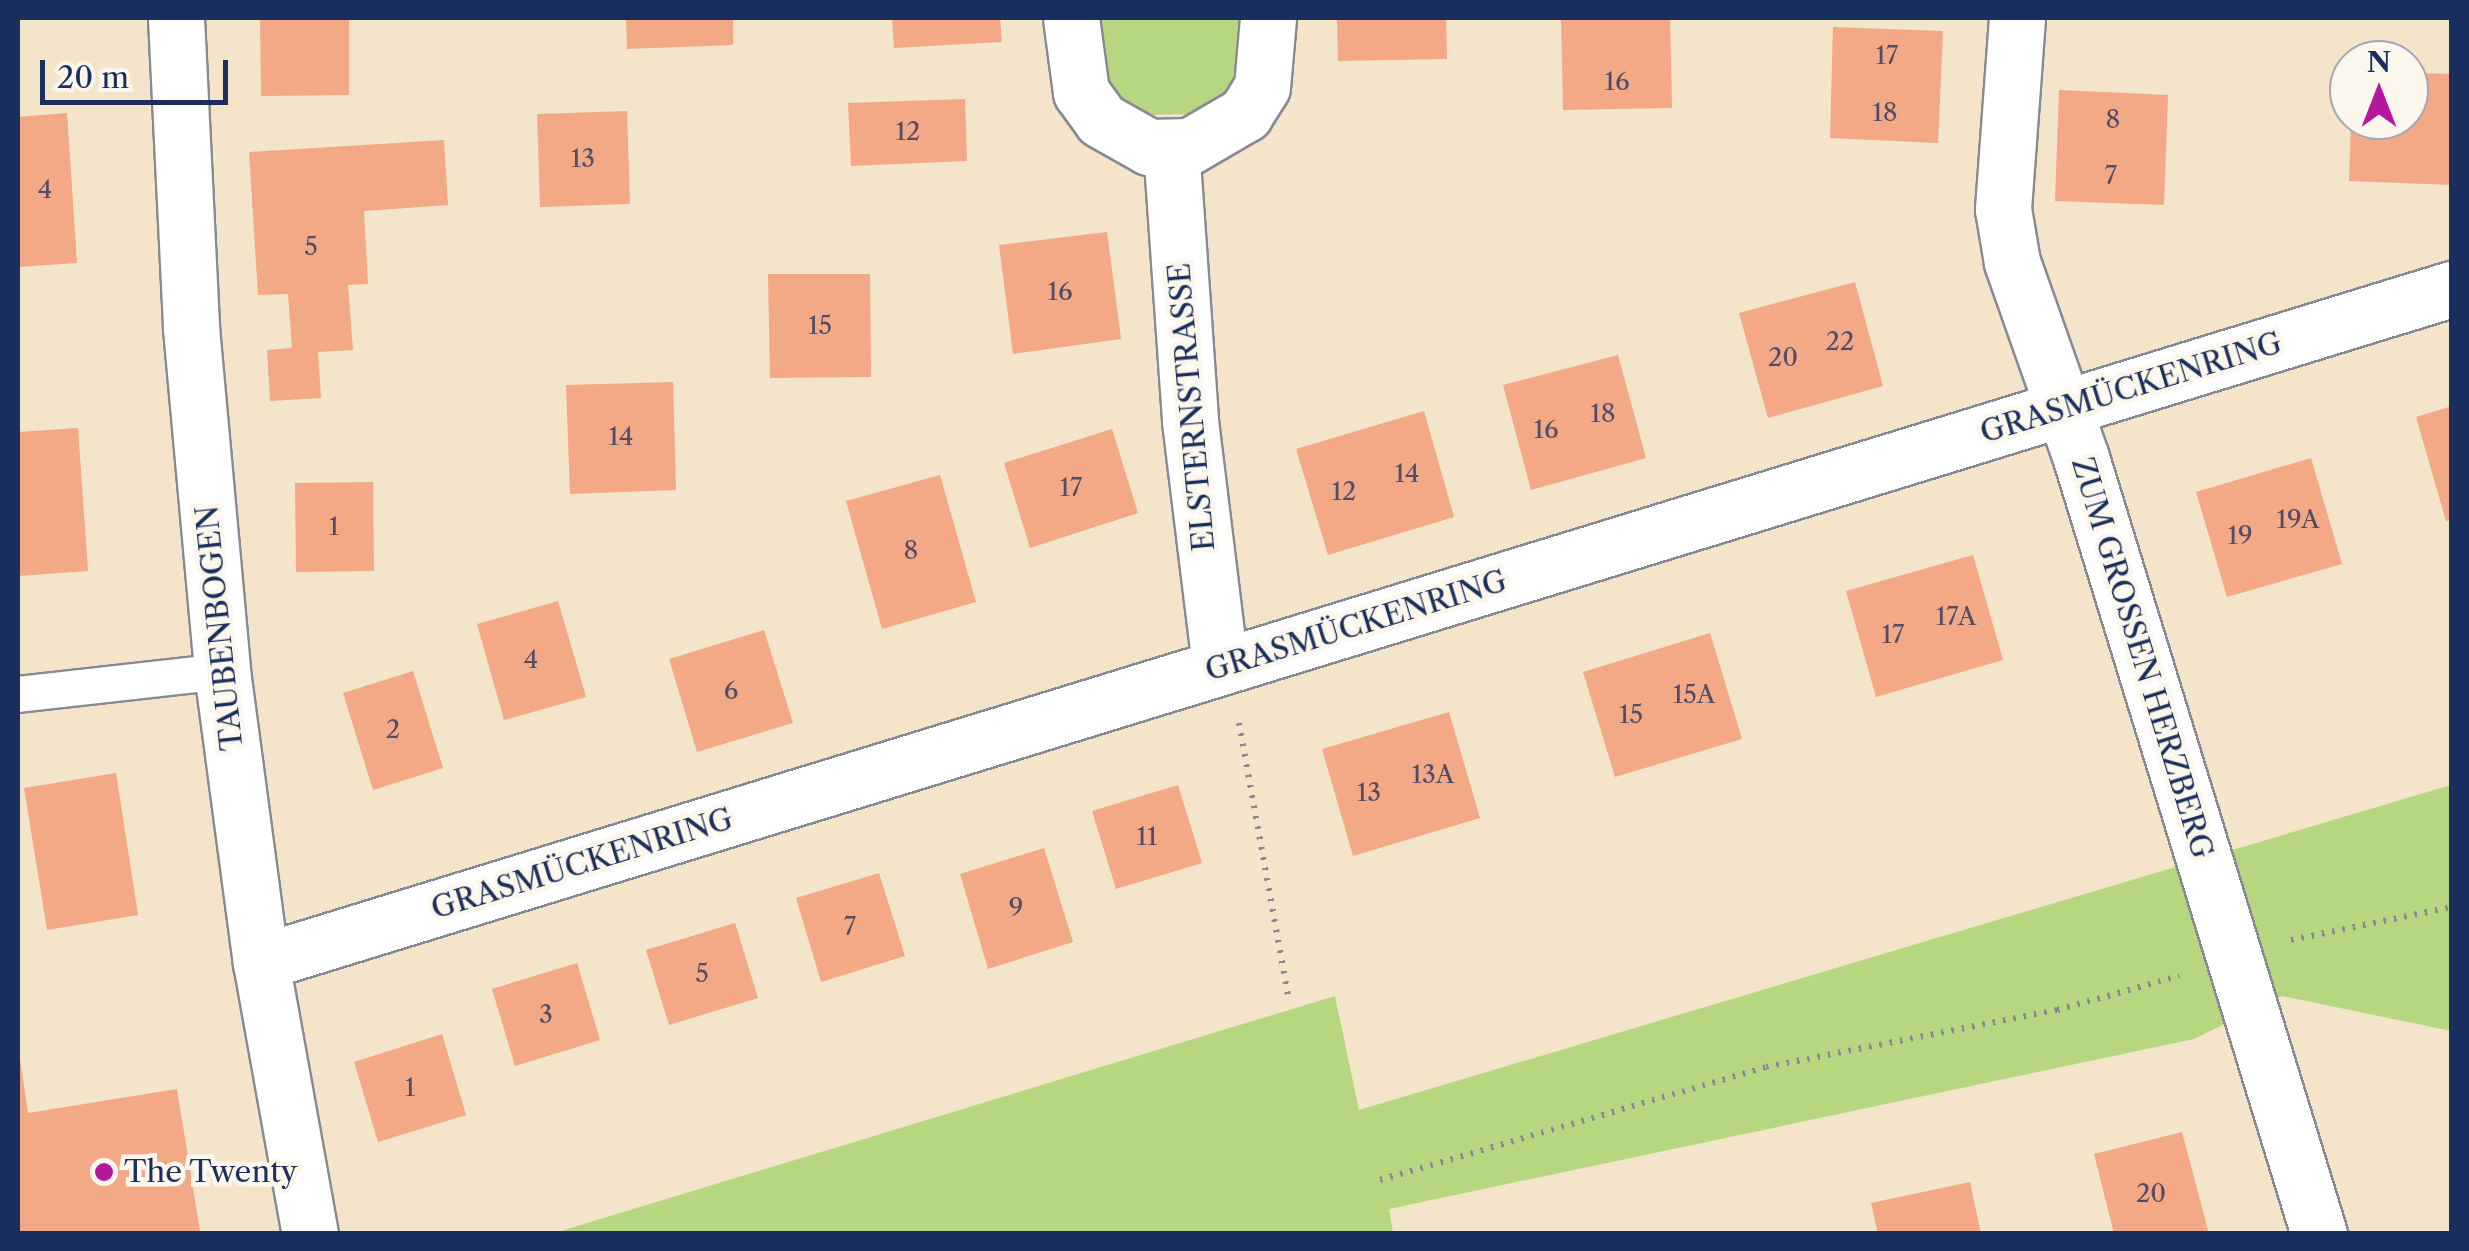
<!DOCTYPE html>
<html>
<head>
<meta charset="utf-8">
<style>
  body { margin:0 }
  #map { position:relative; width:2469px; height:1251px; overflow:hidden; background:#f3e4ca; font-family:"Libre Caslon Text",serif }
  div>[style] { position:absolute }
  .green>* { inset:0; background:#b6d77f }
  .building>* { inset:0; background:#f3a886 }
  .path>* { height:6px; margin-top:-3px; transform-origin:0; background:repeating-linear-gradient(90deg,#878a94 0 2.5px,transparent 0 10.5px) }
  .roads { filter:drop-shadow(2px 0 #878a94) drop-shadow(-2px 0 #878a94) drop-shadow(0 2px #878a94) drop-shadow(0 -2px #878a94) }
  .lane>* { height:35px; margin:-17.5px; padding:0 17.5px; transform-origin:17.5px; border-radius:17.5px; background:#fff }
  .street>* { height:55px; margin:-27.5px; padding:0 27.5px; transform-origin:27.5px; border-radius:27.5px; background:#fff }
  .dots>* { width:28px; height:28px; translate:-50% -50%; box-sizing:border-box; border:5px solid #fbf7ec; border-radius:50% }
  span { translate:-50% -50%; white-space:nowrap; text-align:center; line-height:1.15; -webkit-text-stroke:9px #fbf7ec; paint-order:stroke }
  .number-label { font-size:25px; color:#514d68 }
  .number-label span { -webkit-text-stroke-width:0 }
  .street-label { font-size:30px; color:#1b2f5e }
  .poi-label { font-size:30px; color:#1b2f5e }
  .left { translate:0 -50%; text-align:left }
  .frame { position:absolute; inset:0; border:20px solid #1b2f5e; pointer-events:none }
  .north { position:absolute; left:2329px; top:40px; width:100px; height:100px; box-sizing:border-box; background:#fbf7ec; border:2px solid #a1a7b3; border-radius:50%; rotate:0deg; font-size:28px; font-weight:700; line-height:40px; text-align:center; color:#1b2f5e }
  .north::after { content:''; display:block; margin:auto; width:35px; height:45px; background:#b5179e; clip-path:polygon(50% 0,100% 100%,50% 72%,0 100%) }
  .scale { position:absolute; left:40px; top:60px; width:188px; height:45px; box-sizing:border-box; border:5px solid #1b2f5e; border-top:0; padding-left:12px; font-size:30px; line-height:35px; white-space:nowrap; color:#1b2f5e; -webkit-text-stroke:8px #fbf7ec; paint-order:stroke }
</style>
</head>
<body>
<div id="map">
  <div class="green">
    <div style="clip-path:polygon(1094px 18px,1250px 18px,1245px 71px,1227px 97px,1202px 114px,1147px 115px,1123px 104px,1101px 80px)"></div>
    <div style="clip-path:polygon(2451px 785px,2451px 1031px,2282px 996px,2194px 1039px,1389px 1209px,1393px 1233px,551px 1234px,1335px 996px,1359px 1110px)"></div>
  </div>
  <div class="building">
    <div style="clip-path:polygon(260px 18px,349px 18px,349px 95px,261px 96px)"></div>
    <div style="clip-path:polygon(626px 18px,733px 18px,733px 45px,627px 49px)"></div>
    <div style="clip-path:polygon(892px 18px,1000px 18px,1002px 42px,894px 48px)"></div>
    <div style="clip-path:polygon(1337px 18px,1446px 18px,1447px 59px,1338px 61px)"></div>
    <div style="clip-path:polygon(1561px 18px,1670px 18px,1672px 108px,1563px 110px)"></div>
    <div style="clip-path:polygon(1833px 27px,1943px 31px,1938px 143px,1830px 138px)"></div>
    <div style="clip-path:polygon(2409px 73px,2452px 74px,2452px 185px,2349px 181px,2351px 120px,2409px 120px)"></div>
    <div style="clip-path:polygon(2059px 90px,2168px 95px,2164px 205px,2055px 201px)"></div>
    <div style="clip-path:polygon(965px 99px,967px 161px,851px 166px,848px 103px)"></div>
    <div style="clip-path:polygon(627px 111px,630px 204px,540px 207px,537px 114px)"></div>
    <div style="clip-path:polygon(67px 113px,77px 263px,18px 267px,18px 117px)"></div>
    <div style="clip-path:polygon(444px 140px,448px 205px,364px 211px,368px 284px,348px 285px,353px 350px,318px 352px,321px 398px,270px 401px,267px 350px,292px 348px,288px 294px,258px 295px,249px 152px)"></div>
    <div style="clip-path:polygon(1107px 232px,1121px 339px,1013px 354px,999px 245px)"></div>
    <div style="clip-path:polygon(768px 274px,870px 274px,871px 377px,770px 378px)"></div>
    <div style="clip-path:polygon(1855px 282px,1883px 386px,1768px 418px,1739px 313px)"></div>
    <div style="clip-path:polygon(1618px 355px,1646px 458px,1531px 490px,1503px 385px)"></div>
    <div style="clip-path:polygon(673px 382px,676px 490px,570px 494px,566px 385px)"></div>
    <div style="clip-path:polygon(2452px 406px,2452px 520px,2446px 521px,2416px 417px)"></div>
    <div style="clip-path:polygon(1424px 411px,1454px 517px,1328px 555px,1296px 449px)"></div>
    <div style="clip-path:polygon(78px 428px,88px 571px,18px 576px,18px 432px)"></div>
    <div style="clip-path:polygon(1112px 429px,1138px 513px,1030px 548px,1004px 463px)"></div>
    <div style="clip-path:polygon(2311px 458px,2342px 564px,2227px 597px,2196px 492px)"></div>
    <div style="clip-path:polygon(940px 475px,976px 602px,882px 629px,846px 501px)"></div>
    <div style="clip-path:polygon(373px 482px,374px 571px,296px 572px,295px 483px)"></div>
    <div style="clip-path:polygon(1973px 555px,2003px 660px,1876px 697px,1846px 591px)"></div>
    <div style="clip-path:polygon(558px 601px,586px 697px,504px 720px,477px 624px)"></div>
    <div style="clip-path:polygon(764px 630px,793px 723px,697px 752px,669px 659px)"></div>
    <div style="clip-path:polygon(1710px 633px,1742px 739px,1615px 777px,1583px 672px)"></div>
    <div style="clip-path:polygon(413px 671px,443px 768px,373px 790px,343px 693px)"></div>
    <div style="clip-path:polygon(1449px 712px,1480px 818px,1353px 856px,1322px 749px)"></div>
    <div style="clip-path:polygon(116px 773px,138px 915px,47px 930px,24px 788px)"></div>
    <div style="clip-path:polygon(1178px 785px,1202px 863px,1116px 889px,1092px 811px)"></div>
    <div style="clip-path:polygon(1044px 848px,1073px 942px,988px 969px,960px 874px)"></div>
    <div style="clip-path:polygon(879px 873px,905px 956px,821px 982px,796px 898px)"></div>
    <div style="clip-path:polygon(735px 923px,758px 998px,669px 1025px,646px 950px)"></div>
    <div style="clip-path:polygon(577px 963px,600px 1040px,515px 1066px,492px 989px)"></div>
    <div style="clip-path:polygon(442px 1034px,466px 1115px,378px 1142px,354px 1062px)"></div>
    <div style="clip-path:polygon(20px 1059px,28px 1113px,177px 1089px,200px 1231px,18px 1234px)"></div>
    <div style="clip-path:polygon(2182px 1132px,2209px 1234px,2114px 1234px,2094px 1154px)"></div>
    <div style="clip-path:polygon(1970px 1182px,1981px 1234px,1878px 1234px,1871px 1203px)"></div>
  </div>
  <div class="path">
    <div style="left:1239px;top:723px;width:283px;rotate:79.8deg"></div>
    <div style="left:2291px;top:940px;width:164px;rotate:-11.6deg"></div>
    <div style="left:1380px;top:1180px;width:402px;rotate:-16.3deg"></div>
    <div style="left:1766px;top:1067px;width:297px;rotate:-11.1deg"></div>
    <div style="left:2057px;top:1010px;width:127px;rotate:-15.6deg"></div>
  </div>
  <div class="roads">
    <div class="lane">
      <div style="left:18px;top:694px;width:205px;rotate:-6.4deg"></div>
    </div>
    <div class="street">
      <div style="left:176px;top:18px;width:310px;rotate:87.2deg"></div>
      <div style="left:191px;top:328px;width:344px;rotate:84.8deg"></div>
      <div style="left:222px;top:671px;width:294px;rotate:82.4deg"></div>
      <div style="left:261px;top:962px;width:276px;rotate:79.8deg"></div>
      <div style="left:1071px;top:18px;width:75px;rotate:82.3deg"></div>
      <div style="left:1081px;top:92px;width:34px;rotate:54deg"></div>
      <div style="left:1101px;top:120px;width:55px;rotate:29.4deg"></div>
      <div style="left:1149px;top:147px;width:41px;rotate:-1.4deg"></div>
      <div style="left:1190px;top:146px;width:64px;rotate:-30.2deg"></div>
      <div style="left:1245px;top:114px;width:32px;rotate:-58deg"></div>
      <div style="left:1262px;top:87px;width:69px;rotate:-85deg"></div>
      <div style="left:2017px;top:18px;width:192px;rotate:94.2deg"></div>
      <div style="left:2003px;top:209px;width:54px;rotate:80.4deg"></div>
      <div style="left:2012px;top:262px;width:208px;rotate:70.6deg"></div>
      <div style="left:2081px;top:458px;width:812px;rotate:72.95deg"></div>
      <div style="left:1171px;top:147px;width:275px;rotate:86deg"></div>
      <div style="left:1190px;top:421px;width:248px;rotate:83deg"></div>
      <div style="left:261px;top:962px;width:2292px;rotate:-17.08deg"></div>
    </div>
  </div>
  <div class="dots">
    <div style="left:104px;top:1172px;background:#b5179e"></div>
  </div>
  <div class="number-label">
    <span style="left:1887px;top:56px">17</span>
    <span style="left:1617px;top:82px">16</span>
    <span style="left:1885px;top:113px">18</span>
    <span style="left:2113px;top:120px">8</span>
    <span style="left:908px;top:132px">12</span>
    <span style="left:583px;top:159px">13</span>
    <span style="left:2111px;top:176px">7</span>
    <span style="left:45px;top:190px">4</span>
    <span style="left:311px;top:247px">5</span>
    <span style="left:1060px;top:292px">16</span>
    <span style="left:820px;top:326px">15</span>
    <span style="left:1840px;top:342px">22</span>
    <span style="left:1783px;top:358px">20</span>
    <span style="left:1603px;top:414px">18</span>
    <span style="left:1546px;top:430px">16</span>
    <span style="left:621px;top:437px">14</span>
    <span style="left:1407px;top:474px">14</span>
    <span style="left:1071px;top:488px">17</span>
    <span style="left:1344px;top:492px">12</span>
    <span style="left:2298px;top:520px">19A</span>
    <span style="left:334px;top:527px">1</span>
    <span style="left:2240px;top:536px">19</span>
    <span style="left:911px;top:551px">8</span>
    <span style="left:1956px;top:617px">17A</span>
    <span style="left:1893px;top:635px">17</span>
    <span style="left:531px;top:660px">4</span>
    <span style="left:731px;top:691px">6</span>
    <span style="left:1694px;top:695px">15A</span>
    <span style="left:1631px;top:715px">15</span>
    <span style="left:393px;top:730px">2</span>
    <span style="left:1433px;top:775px">13A</span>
    <span style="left:1369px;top:793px">13</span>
    <span style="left:1147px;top:837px">11</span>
    <span style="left:1016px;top:908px">9</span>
    <span style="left:850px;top:927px">7</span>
    <span style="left:702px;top:974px">5</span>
    <span style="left:546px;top:1015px">3</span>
    <span style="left:410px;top:1088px">1</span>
    <span style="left:2151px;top:1194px">20</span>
  </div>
  <div class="street-label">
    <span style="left:2131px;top:388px;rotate:-17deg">GRASMÜCKENRING</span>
    <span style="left:1192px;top:407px;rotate:-95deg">ELSTERNSTRASSE</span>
    <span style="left:1356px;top:626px;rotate:-17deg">GRASMÜCKENRING</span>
    <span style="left:220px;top:628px;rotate:-96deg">TAUBENBOGEN</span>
    <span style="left:2142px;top:658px;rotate:73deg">ZUM GROSSEN HERZBERG</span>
    <span style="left:582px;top:864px;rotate:-17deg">GRASMÜCKENRING</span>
  </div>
  <div class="poi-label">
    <span class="left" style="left:124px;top:1172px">The Twenty</span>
  </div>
  <div class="frame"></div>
  <div class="north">N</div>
  <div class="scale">20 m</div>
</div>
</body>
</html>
